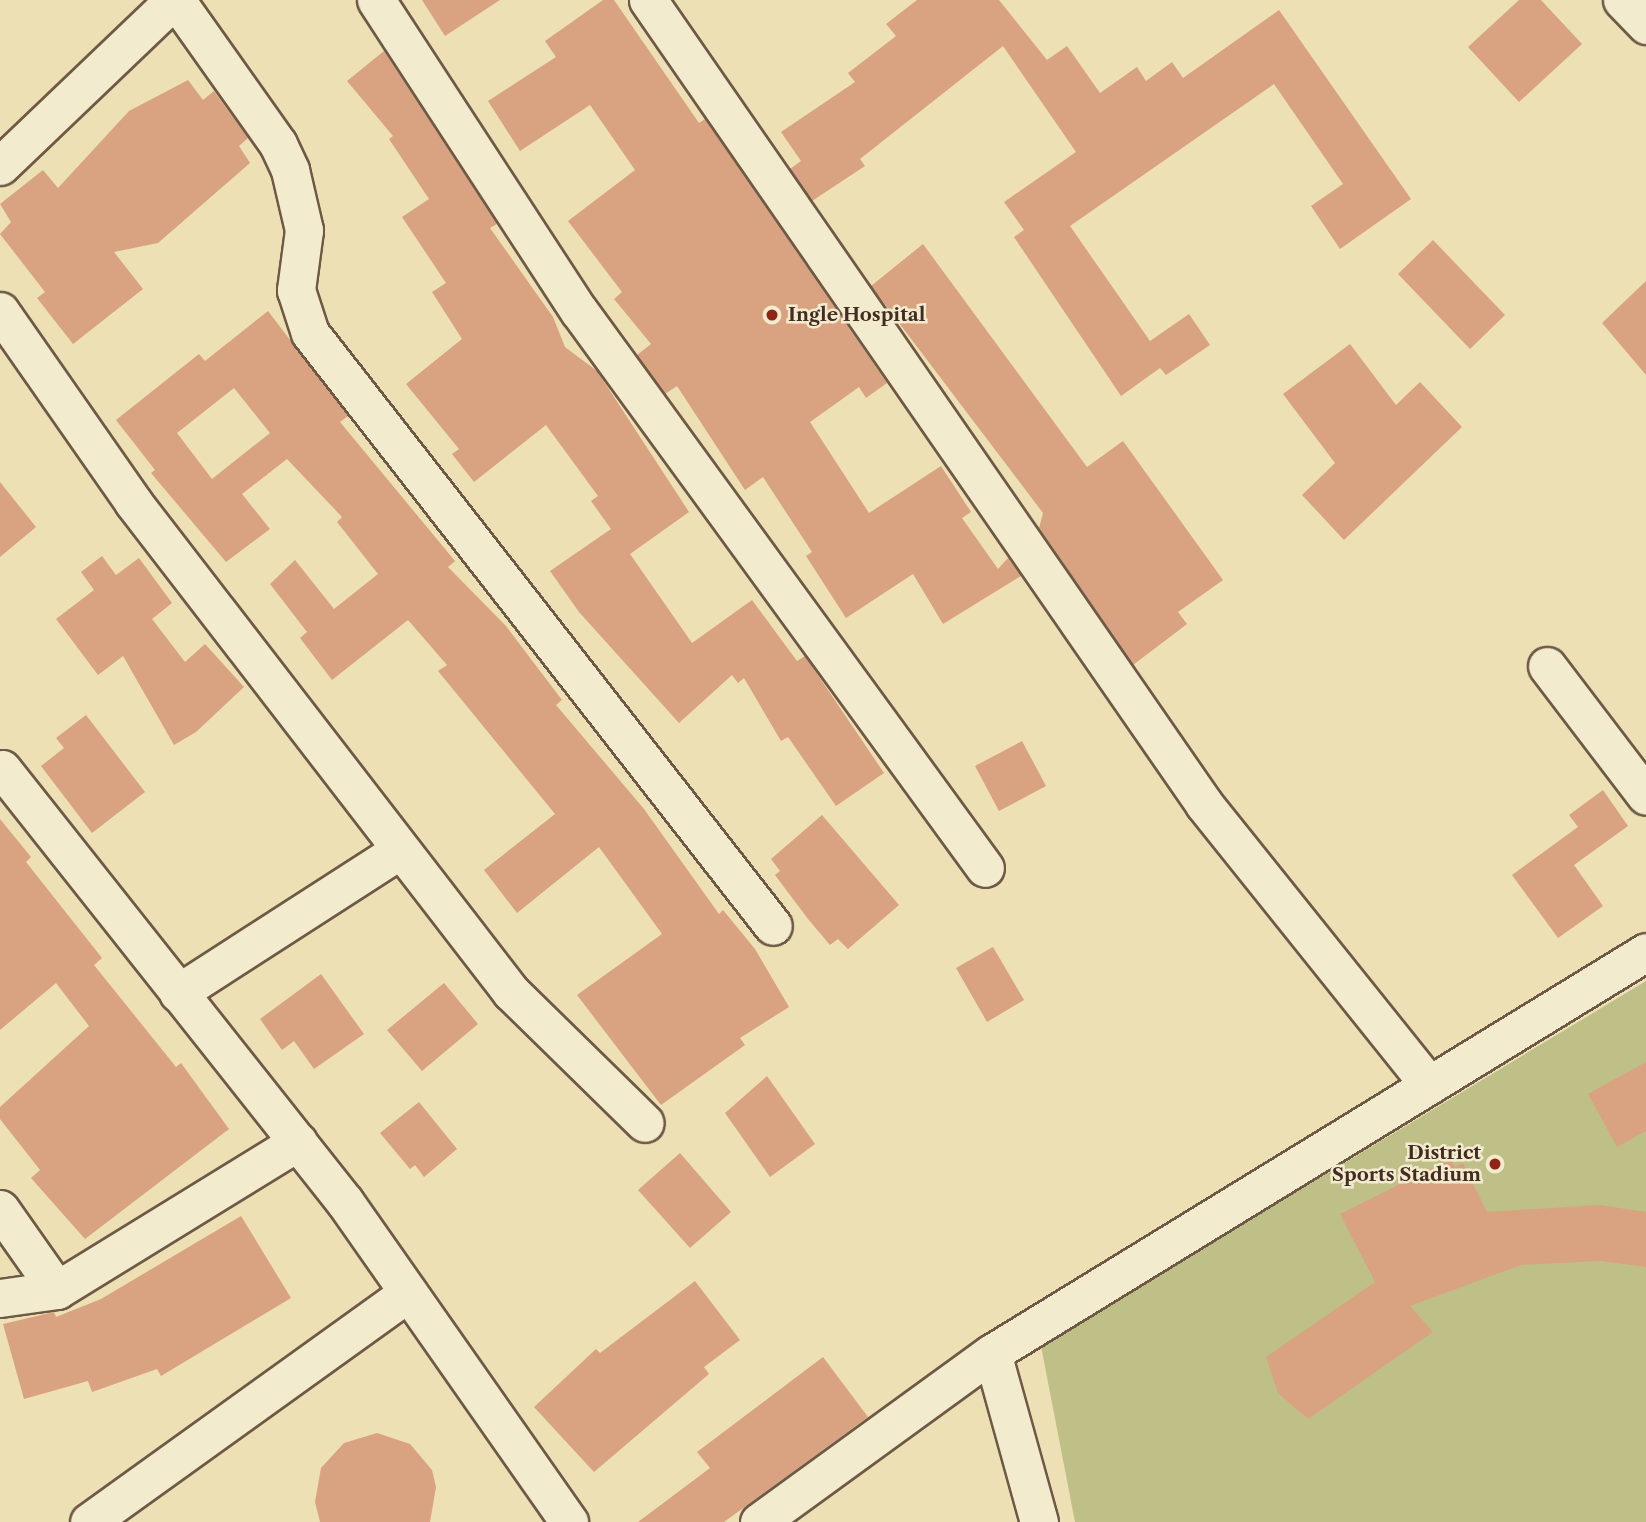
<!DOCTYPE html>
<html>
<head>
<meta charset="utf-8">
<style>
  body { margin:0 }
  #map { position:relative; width:1646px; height:1522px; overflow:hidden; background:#ede0b4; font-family:"Libre Caslon Text",serif }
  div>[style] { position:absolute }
  .green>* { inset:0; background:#bfc088 }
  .building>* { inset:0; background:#d9a281 }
  .roads { filter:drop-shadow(2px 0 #6e5946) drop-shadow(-2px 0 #6e5946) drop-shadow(0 2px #6e5946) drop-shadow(0 -2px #6e5946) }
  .minor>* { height:37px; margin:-18.5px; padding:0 18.5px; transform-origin:18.5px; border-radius:18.5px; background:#f3ebce }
  .dots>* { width:19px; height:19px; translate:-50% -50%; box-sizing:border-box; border:4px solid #f3ebce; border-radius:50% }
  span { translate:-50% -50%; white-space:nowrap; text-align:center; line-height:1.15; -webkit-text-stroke:5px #f3ebce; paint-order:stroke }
  .poi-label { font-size:19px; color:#432c22; font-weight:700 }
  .left { translate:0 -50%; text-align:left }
  .right { translate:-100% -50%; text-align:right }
</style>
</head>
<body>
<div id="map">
  <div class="green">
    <div style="clip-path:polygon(1646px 981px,1646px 1522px,1075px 1522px,1041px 1346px)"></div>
  </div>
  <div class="building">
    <div style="clip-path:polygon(422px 0,500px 0,445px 36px)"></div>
    <div style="clip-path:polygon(603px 0,614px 0,699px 123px,705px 119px,887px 383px,866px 398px,859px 387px,810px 422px,869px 513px,941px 466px,971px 512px,962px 518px,998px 569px,1008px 558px,1021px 576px,943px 624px,913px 574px,846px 618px,806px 556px,812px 552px,763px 477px,745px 490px,677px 386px,665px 394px,637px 355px,651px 344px,614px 299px,622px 292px,568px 221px,635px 170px,590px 105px,520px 151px,488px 101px,556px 57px,545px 41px)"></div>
    <div style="clip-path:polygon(917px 0,999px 0,1047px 60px,1067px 46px,1100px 93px,1137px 67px,1146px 81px,1172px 62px,1183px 78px,1279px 10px,1411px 199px,1340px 249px,1311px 206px,1343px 184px,1274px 84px,1070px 226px,1150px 341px,1189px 314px,1210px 345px,1166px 375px,1160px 368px,1121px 396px,1014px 237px,1024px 230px,1004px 202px,1076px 152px,1003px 46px,860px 159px,865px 166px,812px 201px,790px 169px,801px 161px,781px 132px,855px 82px,848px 73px,896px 36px,886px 24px)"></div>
    <div style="clip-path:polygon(1519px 0,1541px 0,1582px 44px,1519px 102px,1468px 47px)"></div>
    <div style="clip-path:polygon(384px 51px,497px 224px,490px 228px,553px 317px,565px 347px,597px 371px,689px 512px,630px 554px,692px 643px,752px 600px,797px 661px,805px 656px,884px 773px,836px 806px,788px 737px,781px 741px,744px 678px,738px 683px,732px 675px,679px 723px,579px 612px,550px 571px,611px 529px,591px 501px,598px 496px,546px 425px,474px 482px,452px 454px,459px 449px,406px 384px,462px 339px,432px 292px,446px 283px,402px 217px,429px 199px,389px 139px,393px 136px,347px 81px)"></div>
    <div style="clip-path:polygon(188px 80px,203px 100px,214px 91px,248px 138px,239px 146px,250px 163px,158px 243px,114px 252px,143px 289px,73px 344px,37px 298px,45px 292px,0 234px,11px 222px,0 204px,43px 170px,58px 188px,129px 111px)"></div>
    <div style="clip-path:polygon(1433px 240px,1505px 315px,1470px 349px,1398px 274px)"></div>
    <div style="clip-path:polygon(923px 244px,1087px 467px,1123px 441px,1223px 580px,1178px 612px,1187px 624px,1133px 665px,1039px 528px,1043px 513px,871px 286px)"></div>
    <div style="clip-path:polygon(1646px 281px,1646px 375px,1602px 323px)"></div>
    <div style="clip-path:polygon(evenodd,268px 311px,348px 416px,340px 422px,455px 561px,448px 567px,506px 626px,562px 700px,556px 705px,644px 809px,719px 914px,723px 910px,755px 949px,789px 1007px,740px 1038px,745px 1045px,661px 1105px,577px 995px,662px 934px,599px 847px,517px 913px,484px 870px,555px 814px,438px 671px,447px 665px,408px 620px,332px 680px,300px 638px,307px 632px,270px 584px,295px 560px,334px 609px,378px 574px,337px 522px,342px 517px,287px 459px,242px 494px,270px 529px,226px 562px,151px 473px,155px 470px,116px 420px,199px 354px,205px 361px,268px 311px,234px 388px,270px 433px,212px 479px,177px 433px,234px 388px)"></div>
    <div style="clip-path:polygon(1350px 344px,1396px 405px,1420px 382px,1462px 427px,1344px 540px,1302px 495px,1335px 463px,1283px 394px)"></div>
    <div style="clip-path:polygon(0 482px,36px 527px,0 557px)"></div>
    <div style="clip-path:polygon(102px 556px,116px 575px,139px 558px,172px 603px,152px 619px,185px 662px,205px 644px,244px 687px,196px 732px,174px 745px,123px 656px,98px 675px,56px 619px,94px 590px,81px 572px)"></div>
    <div style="clip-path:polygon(86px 715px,145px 792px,92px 833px,41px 766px,64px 748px,56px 738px)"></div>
    <div style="clip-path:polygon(1022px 741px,1046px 786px,999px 811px,975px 766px)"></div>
    <div style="clip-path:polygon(1603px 790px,1628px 826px,1574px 865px,1603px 906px,1558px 938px,1512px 875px,1578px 827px,1569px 815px)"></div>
    <div style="clip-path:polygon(822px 815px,899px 905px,848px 949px,838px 939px,830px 945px,808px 919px,775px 875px,780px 871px,771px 859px)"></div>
    <div style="clip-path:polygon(0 819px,31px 857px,26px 862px,102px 958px,94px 965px,176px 1067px,181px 1063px,229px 1129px,85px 1239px,31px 1178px,40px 1170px,0 1119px,0 1107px,89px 1026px,56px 983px,0 1030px)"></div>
    <div style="clip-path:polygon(993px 947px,1024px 1000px,987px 1022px,956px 968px)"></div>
    <div style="clip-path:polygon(321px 974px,364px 1034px,314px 1069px,294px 1041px,282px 1050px,260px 1019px)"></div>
    <div style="clip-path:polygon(444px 983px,478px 1024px,422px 1071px,387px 1030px)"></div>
    <div style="clip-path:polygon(1646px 1062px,1646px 1131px,1617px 1147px,1588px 1094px)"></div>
    <div style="clip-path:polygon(767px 1076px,815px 1144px,770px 1177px,725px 1113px)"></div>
    <div style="clip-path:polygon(419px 1102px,457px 1149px,424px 1177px,415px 1165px,410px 1169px,380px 1133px)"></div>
    <div style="clip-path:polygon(680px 1153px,731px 1212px,690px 1248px,638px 1190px)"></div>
    <div style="clip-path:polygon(1450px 1159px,1455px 1167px,1463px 1163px,1487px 1212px,1600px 1205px,1646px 1212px,1646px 1267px,1601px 1261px,1521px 1265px,1410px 1306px,1433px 1332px,1308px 1419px,1278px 1393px,1266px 1357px,1375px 1282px,1340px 1214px)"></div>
    <div style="clip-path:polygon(241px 1216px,291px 1298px,161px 1376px,157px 1369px,92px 1392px,88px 1381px,24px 1399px,3px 1324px,54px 1312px,56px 1317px,101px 1299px)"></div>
    <div style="clip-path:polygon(695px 1281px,740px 1340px,704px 1367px,709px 1374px,594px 1472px,534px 1407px,596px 1349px,600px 1353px)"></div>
    <div style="clip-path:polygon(823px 1357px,868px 1417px,724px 1522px,638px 1522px,710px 1468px,697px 1452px)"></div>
    <div style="clip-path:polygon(377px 1433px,410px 1444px,432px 1470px,436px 1487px,430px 1522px,320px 1522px,315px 1502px,321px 1468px,344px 1443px)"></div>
  </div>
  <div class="roads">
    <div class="minor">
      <div style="left:176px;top:0;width:176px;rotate:54.7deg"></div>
      <div style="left:278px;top:144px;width:29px;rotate:65deg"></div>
      <div style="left:290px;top:170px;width:62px;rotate:76.9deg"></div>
      <div style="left:304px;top:230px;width:61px;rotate:97.6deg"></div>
      <div style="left:296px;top:290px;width:45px;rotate:72deg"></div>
      <div style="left:310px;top:333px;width:752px;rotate:52.02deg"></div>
      <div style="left:376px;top:0;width:371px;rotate:56.9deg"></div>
      <div style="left:579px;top:311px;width:689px;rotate:53.91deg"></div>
      <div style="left:648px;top:0;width:978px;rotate:55.33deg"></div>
      <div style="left:1204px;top:804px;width:360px;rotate:51.3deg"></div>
      <div style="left:1622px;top:0;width:35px;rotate:46deg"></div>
      <div style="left:0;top:166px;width:240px;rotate:-43.7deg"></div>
      <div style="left:0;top:311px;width:233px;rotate:55.1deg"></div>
      <div style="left:133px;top:502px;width:619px;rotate:52.35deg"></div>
      <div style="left:511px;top:992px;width:187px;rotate:44.4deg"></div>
      <div style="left:1547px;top:666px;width:163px;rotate:52.7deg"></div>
      <div style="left:2px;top:769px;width:552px;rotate:51.62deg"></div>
      <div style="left:345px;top:1202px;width:391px;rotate:55deg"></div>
      <div style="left:178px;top:993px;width:264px;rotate:-32.8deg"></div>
      <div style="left:0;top:1209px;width:99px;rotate:54.9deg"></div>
      <div style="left:0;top:1298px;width:58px;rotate:-8deg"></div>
      <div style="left:57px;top:1290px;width:283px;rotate:-31.6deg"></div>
      <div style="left:89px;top:1522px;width:393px;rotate:-35.7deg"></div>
      <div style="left:759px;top:1522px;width:288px;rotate:-36deg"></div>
      <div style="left:1039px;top:1522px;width:175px;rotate:-105.5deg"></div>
      <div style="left:992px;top:1353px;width:767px;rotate:-31.51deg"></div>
    </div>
  </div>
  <div class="dots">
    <div style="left:772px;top:315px;background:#8f2418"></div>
    <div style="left:1495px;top:1164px;background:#8f2418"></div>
  </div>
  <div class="poi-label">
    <span class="left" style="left:788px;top:315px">Ingle Hospital</span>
    <span class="right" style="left:1481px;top:1164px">District<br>Sports Stadium</span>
  </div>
</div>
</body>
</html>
